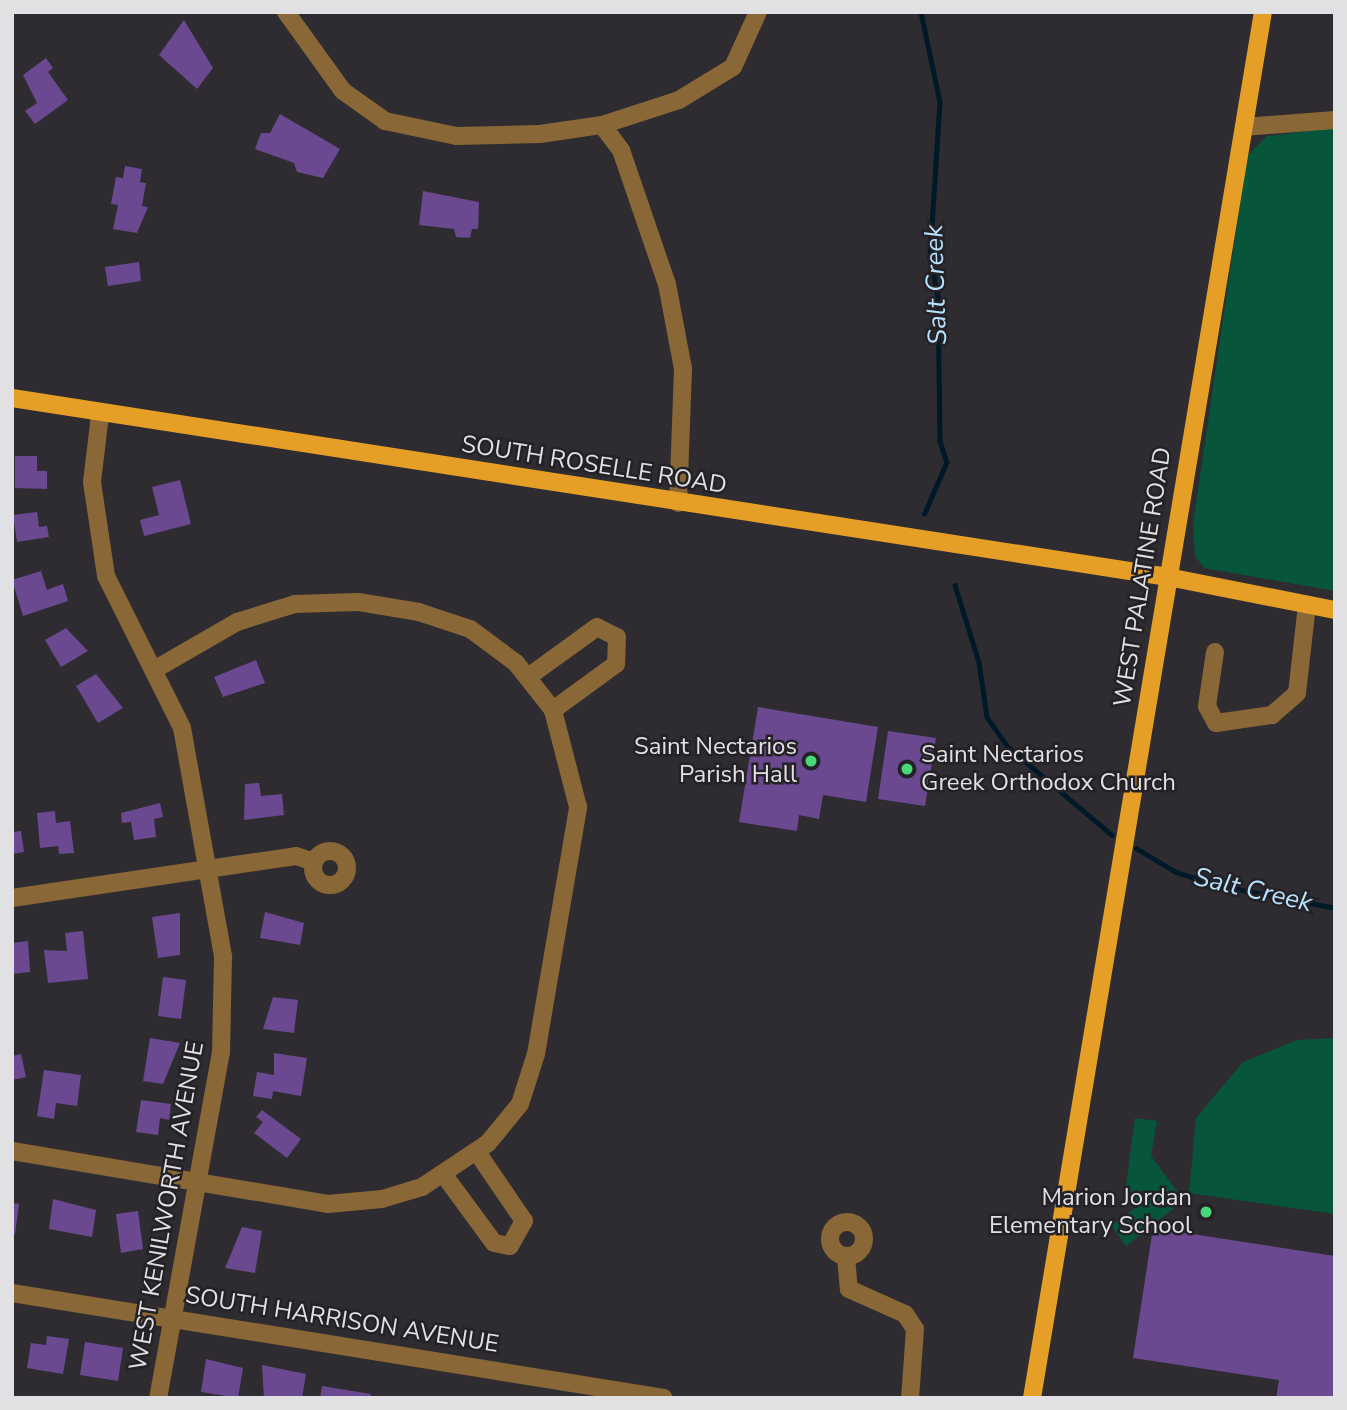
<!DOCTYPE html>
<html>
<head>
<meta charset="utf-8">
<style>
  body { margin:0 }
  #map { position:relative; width:1347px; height:1410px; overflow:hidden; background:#2e2c30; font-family:"Nunito Sans",sans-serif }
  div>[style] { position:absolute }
  .green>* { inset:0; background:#07553a }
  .stream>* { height:4.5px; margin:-2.25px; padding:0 2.25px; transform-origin:2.25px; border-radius:2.25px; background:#001929 }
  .building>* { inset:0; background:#6a4991 }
  .minor>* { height:18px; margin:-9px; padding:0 9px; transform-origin:9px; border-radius:9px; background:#896736 }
  .minor>.ring { margin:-9px; padding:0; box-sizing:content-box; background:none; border:18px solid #896736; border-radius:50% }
  .major>* { height:18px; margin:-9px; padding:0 9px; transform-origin:9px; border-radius:9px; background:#e69f26 }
  .dots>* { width:19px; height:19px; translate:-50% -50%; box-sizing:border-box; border:4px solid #242226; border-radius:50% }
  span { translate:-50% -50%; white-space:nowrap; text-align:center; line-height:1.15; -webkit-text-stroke:5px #242226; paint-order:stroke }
  .street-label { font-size:24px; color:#e1e0e3 }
  .poi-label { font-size:24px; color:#e1e0e3 }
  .right { translate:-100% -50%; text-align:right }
  .left { translate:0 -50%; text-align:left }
  .water-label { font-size:26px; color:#b7e2fd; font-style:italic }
  .frame { position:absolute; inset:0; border:14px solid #e1e0e3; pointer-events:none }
</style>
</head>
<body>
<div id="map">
  <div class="green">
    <div style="clip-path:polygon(1335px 128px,1335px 591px,1204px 568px,1195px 556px,1193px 524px,1247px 156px,1267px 136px)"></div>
    <div style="clip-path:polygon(1335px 1038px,1335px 1214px,1189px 1193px,1196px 1118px,1243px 1062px,1297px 1040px)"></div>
    <div style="clip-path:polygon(1135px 1118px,1157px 1121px,1151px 1156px,1184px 1200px,1126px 1246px,1111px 1225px,1138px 1206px,1126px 1186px)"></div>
  </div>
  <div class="stream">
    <div style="left:921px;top:12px;width:92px;rotate:78.1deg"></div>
    <div style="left:940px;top:102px;width:155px;rotate:93.7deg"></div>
    <div style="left:930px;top:257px;width:41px;rotate:78.7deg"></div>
    <div style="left:938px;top:297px;width:144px;rotate:89.2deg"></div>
    <div style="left:940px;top:441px;width:22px;rotate:72deg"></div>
    <div style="left:947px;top:462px;width:56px;rotate:113.3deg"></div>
    <div style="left:955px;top:585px;width:81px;rotate:72.7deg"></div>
    <div style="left:979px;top:662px;width:56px;rotate:81.7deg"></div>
    <div style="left:987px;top:717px;width:37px;rotate:55deg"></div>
    <div style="left:1008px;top:747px;width:136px;rotate:40.2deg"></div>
    <div style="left:1136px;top:848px;width:47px;rotate:31deg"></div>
    <div style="left:1176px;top:872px;width:42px;rotate:18deg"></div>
    <div style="left:1216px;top:885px;width:121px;rotate:10.9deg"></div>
  </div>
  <div class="building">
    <div style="clip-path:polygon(184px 20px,213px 68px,197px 89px,159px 55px)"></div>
    <div style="clip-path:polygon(46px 58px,53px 68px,48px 72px,68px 100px,35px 124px,25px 111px,37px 103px,23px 75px)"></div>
    <div style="clip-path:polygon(280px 114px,340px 149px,323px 178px,297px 172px,294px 163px,255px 149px,261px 133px,270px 133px)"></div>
    <div style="clip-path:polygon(125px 166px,142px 169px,140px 182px,146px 183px,142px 206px,148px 207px,137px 233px,113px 229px,118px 205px,111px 204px,116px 177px,123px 178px)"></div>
    <div style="clip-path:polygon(423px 191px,479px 202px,478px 229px,472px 229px,470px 238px,456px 237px,454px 229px,419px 225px)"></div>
    <div style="clip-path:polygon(139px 262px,141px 281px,108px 286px,105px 267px)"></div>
    <div style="clip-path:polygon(15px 456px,37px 456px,37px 471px,47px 471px,47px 489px,15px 488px)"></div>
    <div style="clip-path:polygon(180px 480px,191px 524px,144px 536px,140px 520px,159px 515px,152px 487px)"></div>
    <div style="clip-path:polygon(37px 512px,39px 527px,47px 526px,49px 537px,17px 542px,13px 515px)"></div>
    <div style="clip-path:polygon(41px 571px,47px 590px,63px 584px,68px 601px,23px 616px,12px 580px)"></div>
    <div style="clip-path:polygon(66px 628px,88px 651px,61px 667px,45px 640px)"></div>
    <div style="clip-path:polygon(256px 660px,265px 683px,223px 697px,214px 677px)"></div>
    <div style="clip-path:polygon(96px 674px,123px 708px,98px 723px,76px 686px)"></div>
    <div style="clip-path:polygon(758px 707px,878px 727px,866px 802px,823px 795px,819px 819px,799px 815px,797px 831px,739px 822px)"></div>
    <div style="clip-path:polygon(888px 731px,936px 738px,925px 806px,878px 799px)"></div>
    <div style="clip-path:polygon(259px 783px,261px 796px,282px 794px,284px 815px,244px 820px,245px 784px)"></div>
    <div style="clip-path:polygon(160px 803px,163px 817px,154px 819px,156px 837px,134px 840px,131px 822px,122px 823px,121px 813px)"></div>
    <div style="clip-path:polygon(55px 811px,56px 823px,70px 821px,74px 853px,59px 854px,58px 846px,40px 848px,37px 813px)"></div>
    <div style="clip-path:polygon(21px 831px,24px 852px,12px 854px,12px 832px)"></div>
    <div style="clip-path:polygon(265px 912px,304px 923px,300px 945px,260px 938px)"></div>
    <div style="clip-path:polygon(180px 913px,180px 955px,158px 958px,152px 917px)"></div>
    <div style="clip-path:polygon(83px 931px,88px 979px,48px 983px,44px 950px,67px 951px,65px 933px)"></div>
    <div style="clip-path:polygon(28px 941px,30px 972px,12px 974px,12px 943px)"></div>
    <div style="clip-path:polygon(163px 977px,186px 980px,181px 1019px,158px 1016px)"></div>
    <div style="clip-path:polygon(273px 997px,298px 1000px,294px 1033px,263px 1029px)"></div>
    <div style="clip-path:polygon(150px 1038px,180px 1043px,163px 1084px,143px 1081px)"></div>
    <div style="clip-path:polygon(274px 1053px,307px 1058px,301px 1096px,273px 1091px,272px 1099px,253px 1096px,257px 1072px,274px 1075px)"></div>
    <div style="clip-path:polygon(21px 1054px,26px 1077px,12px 1080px,12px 1056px)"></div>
    <div style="clip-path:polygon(44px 1070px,81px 1075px,77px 1106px,56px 1103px,54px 1119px,37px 1116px)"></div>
    <div style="clip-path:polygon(141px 1100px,171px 1104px,169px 1120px,160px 1118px,158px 1135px,136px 1132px)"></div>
    <div style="clip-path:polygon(262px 1110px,301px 1139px,287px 1158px,254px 1133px,263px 1122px,256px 1117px)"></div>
    <div style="clip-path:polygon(53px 1199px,96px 1210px,92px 1237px,49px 1229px)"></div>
    <div style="clip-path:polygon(12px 1203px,19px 1204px,15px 1234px,12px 1234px)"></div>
    <div style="clip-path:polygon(138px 1211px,143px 1249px,121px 1253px,116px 1214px)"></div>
    <div style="clip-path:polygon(242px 1227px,262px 1231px,255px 1273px,225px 1268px)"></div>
    <div style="clip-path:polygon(1153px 1228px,1335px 1256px,1335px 1398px,1276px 1398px,1279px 1380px,1133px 1358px)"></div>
    <div style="clip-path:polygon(47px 1336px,69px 1339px,63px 1374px,27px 1368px,31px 1343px,46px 1345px)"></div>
    <div style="clip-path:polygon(85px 1342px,123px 1348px,118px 1381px,80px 1375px)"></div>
    <div style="clip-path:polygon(206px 1359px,243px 1368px,238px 1398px,201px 1392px)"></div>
    <div style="clip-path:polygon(262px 1365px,306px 1374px,302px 1398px,264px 1398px)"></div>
    <div style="clip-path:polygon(322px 1386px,371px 1394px,370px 1398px,320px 1398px)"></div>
  </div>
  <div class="minor">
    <div style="left:286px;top:12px;width:97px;rotate:54.2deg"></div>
    <div style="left:343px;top:91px;width:52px;rotate:35.5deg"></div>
    <div style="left:385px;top:121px;width:73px;rotate:11.9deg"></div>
    <div style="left:456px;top:136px;width:84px;rotate:-1.4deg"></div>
    <div style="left:540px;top:134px;width:63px;rotate:-8.3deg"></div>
    <div style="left:602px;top:125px;width:31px;rotate:53deg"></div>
    <div style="left:621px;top:150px;width:142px;rotate:71.1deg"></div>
    <div style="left:667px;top:284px;width:86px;rotate:79.3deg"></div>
    <div style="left:683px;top:369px;width:134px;rotate:92.1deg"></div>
    <div style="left:602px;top:125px;width:81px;rotate:-18deg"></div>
    <div style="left:679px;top:100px;width:63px;rotate:-31.4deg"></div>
    <div style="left:733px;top:67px;width:60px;rotate:-65.6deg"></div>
    <div style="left:1244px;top:127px;width:91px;rotate:-4.4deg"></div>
    <div style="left:100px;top:415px;width:67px;rotate:96.8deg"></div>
    <div style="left:92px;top:482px;width:95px;rotate:81.5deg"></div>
    <div style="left:106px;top:576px;width:170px;rotate:63.4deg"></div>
    <div style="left:182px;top:728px;width:233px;rotate:79.8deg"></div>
    <div style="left:223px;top:957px;width:95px;rotate:91.2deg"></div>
    <div style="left:221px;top:1052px;width:352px;rotate:100.3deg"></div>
    <div style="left:1215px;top:652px;width:55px;rotate:98.4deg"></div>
    <div style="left:1207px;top:706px;width:19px;rotate:62deg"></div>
    <div style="left:1216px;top:723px;width:57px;rotate:-8.1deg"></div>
    <div style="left:1272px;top:715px;width:33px;rotate:-41deg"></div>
    <div style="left:1297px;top:693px;width:89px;rotate:-83.5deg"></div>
    <div style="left:528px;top:677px;width:85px;rotate:-35.9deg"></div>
    <div style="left:597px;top:627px;width:22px;rotate:27deg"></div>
    <div style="left:617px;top:637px;width:27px;rotate:92deg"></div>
    <div style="left:616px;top:664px;width:78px;rotate:143.9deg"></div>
    <div class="ring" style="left:313px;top:851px;width:16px;height:16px"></div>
    <div style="left:12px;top:898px;width:287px;rotate:-8.4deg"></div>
    <div style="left:296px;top:856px;width:19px;rotate:18deg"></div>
    <div style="left:12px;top:1151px;width:320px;rotate:9.5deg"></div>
    <div style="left:328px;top:1204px;width:54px;rotate:-5.3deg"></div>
    <div style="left:382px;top:1199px;width:42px;rotate:-16.7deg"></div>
    <div style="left:422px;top:1187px;width:79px;rotate:-33.7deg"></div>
    <div style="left:488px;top:1143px;width:50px;rotate:-50.6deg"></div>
    <div style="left:520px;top:1104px;width:52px;rotate:-72.3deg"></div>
    <div style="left:536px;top:1054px;width:251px;rotate:-80.3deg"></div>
    <div style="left:578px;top:807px;width:100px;rotate:-104.5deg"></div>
    <div style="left:553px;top:710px;width:60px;rotate:-128.2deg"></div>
    <div style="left:516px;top:663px;width:57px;rotate:-143.5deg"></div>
    <div style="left:470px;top:629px;width:54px;rotate:-161.6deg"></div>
    <div style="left:419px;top:612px;width:62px;rotate:-170.7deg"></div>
    <div style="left:358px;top:602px;width:63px;rotate:178.2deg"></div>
    <div style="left:295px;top:604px;width:61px;rotate:162.8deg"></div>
    <div style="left:237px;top:622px;width:96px;rotate:150deg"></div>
    <div style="left:444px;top:1175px;width:84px;rotate:53.7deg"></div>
    <div style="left:494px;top:1243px;width:16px;rotate:11deg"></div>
    <div style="left:510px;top:1246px;width:29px;rotate:-61deg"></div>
    <div style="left:524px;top:1221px;width:83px;rotate:-124.3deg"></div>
    <div class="ring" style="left:830px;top:1222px;width:16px;height:16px"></div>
    <div style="left:846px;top:1257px;width:32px;rotate:85deg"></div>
    <div style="left:849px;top:1289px;width:61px;rotate:24.1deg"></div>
    <div style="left:905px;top:1314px;width:18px;rotate:56deg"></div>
    <div style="left:915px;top:1329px;width:69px;rotate:94.1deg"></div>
    <div style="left:12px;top:1293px;width:660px;rotate:9.15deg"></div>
  </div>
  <div class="major">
    <div style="left:12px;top:398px;width:1170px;rotate:8.8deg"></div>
    <div style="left:1168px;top:577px;width:170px;rotate:11.2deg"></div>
    <div style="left:1032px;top:1398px;width:1405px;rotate:-80.54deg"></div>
  </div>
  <div class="dots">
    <div style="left:811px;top:761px;background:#48d779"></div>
    <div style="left:907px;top:769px;background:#48d779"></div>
    <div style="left:1206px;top:1212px;background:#48d779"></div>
  </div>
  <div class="street-label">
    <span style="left:594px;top:465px;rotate:9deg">SOUTH ROSELLE ROAD</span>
    <span style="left:1143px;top:577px;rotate:-81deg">WEST PALATINE ROAD</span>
    <span style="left:167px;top:1206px;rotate:-80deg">WEST KENILWORTH AVENUE</span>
    <span style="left:342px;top:1320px;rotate:9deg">SOUTH HARRISON AVENUE</span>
  </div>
  <div class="poi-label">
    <span class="right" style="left:797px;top:761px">Saint Nectarios<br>Parish Hall</span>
    <span class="left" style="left:921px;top:769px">Saint Nectarios<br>Greek Orthodox Church</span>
    <span class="right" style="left:1192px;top:1212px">Marion Jordan<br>Elementary School</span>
  </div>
  <div class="water-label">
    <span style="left:936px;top:285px;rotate:-92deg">Salt Creek</span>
    <span style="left:1253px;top:890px;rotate:13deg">Salt Creek</span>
  </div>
  <div class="frame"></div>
</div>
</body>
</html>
